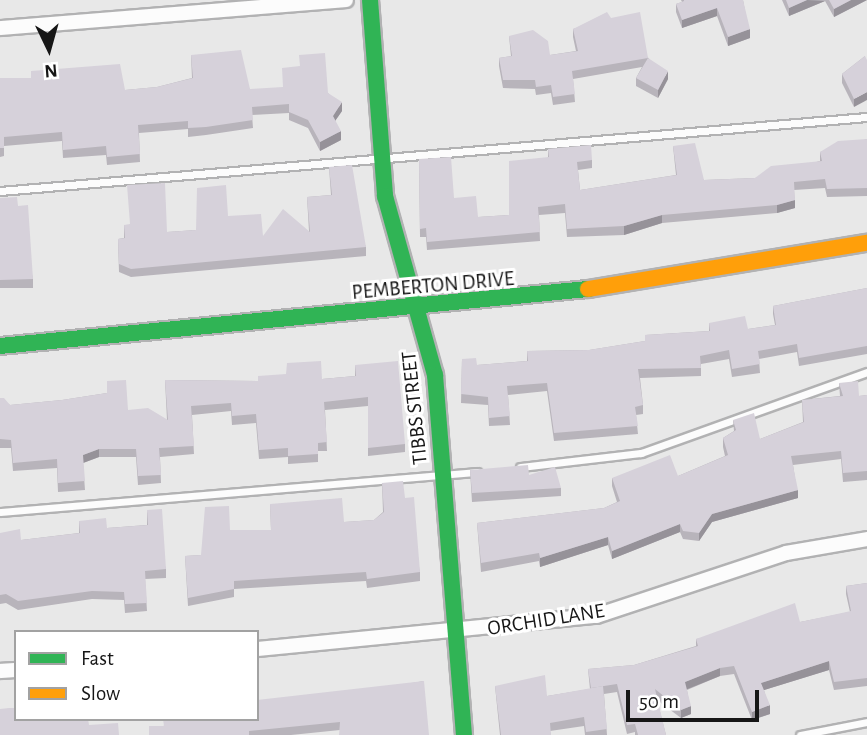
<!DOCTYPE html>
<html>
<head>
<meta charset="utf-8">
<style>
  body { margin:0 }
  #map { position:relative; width:867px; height:735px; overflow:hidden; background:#e8e8e8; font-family:"Alegreya Sans",sans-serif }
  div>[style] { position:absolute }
  .roads { filter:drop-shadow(2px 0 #b2b2b3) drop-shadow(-2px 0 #b2b2b3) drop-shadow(0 2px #b2b2b3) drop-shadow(0 -2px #b2b2b3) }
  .lane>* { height:7px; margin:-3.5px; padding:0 3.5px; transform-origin:3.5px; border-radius:3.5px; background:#fcfcfc }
  .street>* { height:14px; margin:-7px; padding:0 7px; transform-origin:7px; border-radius:7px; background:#fcfcfc }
  .fast>* { height:16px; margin:-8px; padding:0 8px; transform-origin:8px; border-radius:8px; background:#30b455 }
  .slow>* { height:16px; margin:-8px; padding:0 8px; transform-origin:8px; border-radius:8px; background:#ff9f0a }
  .wall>* { inset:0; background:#b8b4bb }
  .shaded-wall>* { inset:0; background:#969299 }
  .building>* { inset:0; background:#d6d1da }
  span { translate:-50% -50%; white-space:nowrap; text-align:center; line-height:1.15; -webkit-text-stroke:6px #fff; paint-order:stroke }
  .street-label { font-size:21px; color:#161616 }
  .legend { position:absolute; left:14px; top:630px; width:245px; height:91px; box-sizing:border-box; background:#fff; border:2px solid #a2a2a2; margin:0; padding:9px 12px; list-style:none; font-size:21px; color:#161616 }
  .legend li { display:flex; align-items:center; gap:14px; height:35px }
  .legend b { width:35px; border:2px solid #a2a2a2 }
  .north { position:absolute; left:14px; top:14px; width:70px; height:70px; -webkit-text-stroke:5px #fff; paint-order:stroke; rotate:175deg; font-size:19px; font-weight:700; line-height:28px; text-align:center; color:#161616 }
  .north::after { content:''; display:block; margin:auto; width:24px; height:32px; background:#161616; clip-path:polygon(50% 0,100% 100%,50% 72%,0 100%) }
  .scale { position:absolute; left:626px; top:690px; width:133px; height:32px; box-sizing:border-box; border:4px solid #161616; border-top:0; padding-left:9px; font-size:21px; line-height:24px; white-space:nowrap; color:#161616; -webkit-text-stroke:5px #fff; paint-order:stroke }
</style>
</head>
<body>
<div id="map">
  <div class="roads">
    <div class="lane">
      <div style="left:0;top:191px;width:870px;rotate:-4.88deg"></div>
      <div style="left:520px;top:467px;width:122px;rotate:-6.6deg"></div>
      <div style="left:641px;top:453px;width:240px;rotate:-19.7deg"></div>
      <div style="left:0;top:512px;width:479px;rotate:-4.8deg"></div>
      <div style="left:800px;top:735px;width:68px;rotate:-11deg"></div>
    </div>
    <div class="street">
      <div style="left:0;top:28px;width:347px;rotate:-4.6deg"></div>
      <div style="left:257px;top:649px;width:341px;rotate:-5.6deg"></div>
      <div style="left:596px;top:616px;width:200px;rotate:-18.3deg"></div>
      <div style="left:786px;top:553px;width:82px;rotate:-9.8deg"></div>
      <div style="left:0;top:671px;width:16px;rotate:-4deg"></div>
    </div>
    <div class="fast">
      <div style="left:370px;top:0;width:197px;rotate:85.6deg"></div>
      <div style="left:385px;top:196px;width:186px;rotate:74.4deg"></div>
      <div style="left:435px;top:375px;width:361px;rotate:85.4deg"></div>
      <div style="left:0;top:346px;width:591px;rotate:-5.54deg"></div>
    </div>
    <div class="slow">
      <div style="left:588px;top:289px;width:283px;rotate:-9.4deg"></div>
    </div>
  </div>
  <div class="wall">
    <div style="clip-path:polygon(681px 0,743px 0,750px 38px,728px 46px,717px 16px,682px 28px,676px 12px,676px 4px,682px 2px)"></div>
    <div style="clip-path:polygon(782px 0,867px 0,834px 17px,825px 1px,789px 16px)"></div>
    <div style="clip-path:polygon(611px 18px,668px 79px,658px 98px,636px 86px,636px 78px,642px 67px,573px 79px,575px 102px,553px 105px,551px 93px,536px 95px,535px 89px,503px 88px,499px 66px,499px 58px,511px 56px,509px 36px,550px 55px,576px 51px,573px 37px,573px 29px)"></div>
    <div style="clip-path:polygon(191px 55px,250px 89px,328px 93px,342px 111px,335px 121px,341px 140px,320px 151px,308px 128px,289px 120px,289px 113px,252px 115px,253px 128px,206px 135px,188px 137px,188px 129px,139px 133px,140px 162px,107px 165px,106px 155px,63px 158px,62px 141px,4px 146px,4px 156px,0 157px,0 78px,31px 78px,31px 71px,125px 90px,157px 87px,192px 78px)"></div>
    <div style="clip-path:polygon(865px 56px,854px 107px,842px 83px,842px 74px)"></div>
    <div style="clip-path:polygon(867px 139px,867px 196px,827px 197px,825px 188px,794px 190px,795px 208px,777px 213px,662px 223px,624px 235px,567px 237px,565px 213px,539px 215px,540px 241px,427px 250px,426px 237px,420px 237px,419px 159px,454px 198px,478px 217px,509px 215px,548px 157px,548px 149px,592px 160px,592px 168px,578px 170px,580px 190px,676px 175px,673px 146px,704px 180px,755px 178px,820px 161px,820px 152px)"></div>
    <div style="clip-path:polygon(329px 167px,366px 247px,366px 256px,131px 277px,119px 272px,118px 239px,124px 238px,124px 225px,167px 232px,196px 230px,228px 216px,263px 236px,309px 231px,307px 197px,331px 195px)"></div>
    <div style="clip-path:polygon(0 198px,18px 206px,33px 279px,33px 288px,0 288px)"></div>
    <div style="clip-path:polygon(867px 288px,867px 354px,799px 366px,797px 352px,759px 359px,760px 373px,732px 377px,729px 359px,701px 364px,701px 376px,640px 378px,643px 405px,643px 414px,636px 415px,638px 434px,554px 441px,547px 391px,508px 395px,510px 425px,489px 426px,488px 405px,461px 403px,462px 359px,477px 365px,527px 361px,527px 351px,589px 350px,645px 341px,645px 335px,709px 331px,709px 323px,748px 329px,775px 325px,773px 314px,773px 306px)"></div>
    <div style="clip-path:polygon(355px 365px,405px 444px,405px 452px,368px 456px,368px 406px,325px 410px,327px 451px,318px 451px,318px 462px,288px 464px,288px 457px,259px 459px,256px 423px,232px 425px,231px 411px,192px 415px,194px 454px,160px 457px,161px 483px,138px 485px,136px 457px,99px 457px,83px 463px,85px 490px,58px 492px,57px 468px,13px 471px,11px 448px,0 448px,0 398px,10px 405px,62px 400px,107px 393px,107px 381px,128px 410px,167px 420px,165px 380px,258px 381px,322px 379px,355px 376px)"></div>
    <div style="clip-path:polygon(839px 383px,859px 396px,867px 395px,867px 480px,843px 482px,841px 459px,793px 465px,798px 498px,712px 522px,699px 541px,683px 539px,680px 532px,612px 559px,608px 545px,540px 567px,539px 561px,481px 572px,477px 523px,604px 508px,617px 502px,612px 486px,612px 478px,678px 476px,725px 456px,723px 447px,723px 438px,734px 431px,733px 420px,760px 439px,803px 422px,802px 400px,840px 396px)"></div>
    <div style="clip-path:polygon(470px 470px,529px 475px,561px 488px,561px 496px,472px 502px)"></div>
    <div style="clip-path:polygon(382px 483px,405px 498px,420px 572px,420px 581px,367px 588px,366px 581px,234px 589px,234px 597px,188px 606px,185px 556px,201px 555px,230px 530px,271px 530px,270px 504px,344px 522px,374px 520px,383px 512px)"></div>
    <div style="clip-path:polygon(147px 510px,166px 569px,166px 578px,145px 579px,147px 611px,125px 613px,124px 600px,92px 599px,18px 610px,6px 603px,0 604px,0 533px,21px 540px,79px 533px,79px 521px,107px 528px,147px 525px)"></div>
    <div style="clip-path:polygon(867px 583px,867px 686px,834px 690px,829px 670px,764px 690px,770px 714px,752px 720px,734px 674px,720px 676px,687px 690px,691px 714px,681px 718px,657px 700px,666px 735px,635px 735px,635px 732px,627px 734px,617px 692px,604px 694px,607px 735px,585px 735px,584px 726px,550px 731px,551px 735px,500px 735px,495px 686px,547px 696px,590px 689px,588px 669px,634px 665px,696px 646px,696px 639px,800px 622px,850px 612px,846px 594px,846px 586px)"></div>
    <div style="clip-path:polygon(424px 681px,340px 730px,291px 735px,149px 735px,163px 726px)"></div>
  </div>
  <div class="shaded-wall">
    <div style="clip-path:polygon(807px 0,825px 1px,789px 16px,789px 8px)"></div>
    <div style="clip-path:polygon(851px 0,867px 0,834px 17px,834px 9px)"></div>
    <div style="clip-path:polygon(717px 8px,717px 16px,682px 28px,682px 20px)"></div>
    <div style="clip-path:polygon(750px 29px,750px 38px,728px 46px,728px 37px)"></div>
    <div style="clip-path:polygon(668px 71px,668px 79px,658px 98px,658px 90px)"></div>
    <div style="clip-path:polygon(867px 92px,867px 100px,854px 107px,854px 99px)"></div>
    <div style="clip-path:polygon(342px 102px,342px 111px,333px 124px,333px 116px)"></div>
    <div style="clip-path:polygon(341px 131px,341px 140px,320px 151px,320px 142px)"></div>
    <div style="clip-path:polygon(795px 200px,795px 208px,777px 213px,777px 205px)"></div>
    <div style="clip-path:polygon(662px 215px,662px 223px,624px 235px,624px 226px)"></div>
    <div style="clip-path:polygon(99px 449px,99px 457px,83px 463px,83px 455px)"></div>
    <div style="clip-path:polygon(798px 490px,798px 498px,712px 522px,699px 541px,699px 533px,712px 514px)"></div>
    <div style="clip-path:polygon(680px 524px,680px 532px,612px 559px,612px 551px)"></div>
    <div style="clip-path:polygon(608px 537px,608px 545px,540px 567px,540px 558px)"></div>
    <div style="clip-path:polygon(829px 661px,829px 670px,761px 691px,761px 683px)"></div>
    <div style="clip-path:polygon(720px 668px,720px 676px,685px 690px,685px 682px)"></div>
    <div style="clip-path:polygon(770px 705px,770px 714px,752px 720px,752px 712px)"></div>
    <div style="clip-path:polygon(691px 706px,691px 714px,681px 718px,681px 710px)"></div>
  </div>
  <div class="building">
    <div style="clip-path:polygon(684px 0,743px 0,750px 29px,728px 37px,717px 8px,682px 20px,676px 4px,684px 1px)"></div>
    <div style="clip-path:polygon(786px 0,807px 0,789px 8px)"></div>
    <div style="clip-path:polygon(829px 0,851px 0,834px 9px)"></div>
    <div style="clip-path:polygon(607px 12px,611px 18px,640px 12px,648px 58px,668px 71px,658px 90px,636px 78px,648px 58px,572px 71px,575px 94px,553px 97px,551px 85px,536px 87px,535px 80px,503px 80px,499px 58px,512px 56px,509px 36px,533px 30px,548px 41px,550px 55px,578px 51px,573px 29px)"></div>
    <div style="clip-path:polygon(241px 50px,250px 89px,283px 87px,282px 68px,300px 66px,299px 55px,325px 53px,328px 93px,342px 102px,333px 116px,341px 131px,320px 142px,308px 120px,289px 112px,289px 104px,252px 107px,253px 120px,206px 127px,188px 128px,188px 121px,138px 125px,140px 154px,107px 157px,106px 146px,63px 150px,62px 132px,4px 137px,4px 148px,0 148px,0 78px,31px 78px,31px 71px,120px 64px,125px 90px,157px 87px,193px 78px,191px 55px)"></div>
    <div style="clip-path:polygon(865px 56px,867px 60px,867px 92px,854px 99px,842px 74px)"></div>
    <div style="clip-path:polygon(867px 139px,867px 188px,827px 189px,825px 179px,794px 182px,795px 200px,777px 205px,662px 215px,624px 226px,567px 229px,565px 204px,538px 207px,540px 232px,427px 242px,426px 228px,420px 229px,419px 159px,451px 157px,454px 198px,476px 196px,478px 217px,509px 215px,509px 161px,549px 157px,548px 149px,591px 145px,592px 160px,577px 162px,580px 190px,677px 175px,673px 146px,695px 143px,704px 180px,755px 178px,771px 166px,822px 161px,820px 152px,838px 141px)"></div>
    <div style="clip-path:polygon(352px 165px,366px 247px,131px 269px,119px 264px,118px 239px,125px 238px,124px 225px,130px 224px,127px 185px,165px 183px,167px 232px,196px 230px,197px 188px,226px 185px,228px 216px,261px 214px,263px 236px,283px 209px,310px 232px,307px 197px,332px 195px,329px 167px)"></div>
    <div style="clip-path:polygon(17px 197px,18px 206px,28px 205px,33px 279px,0 280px,0 198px)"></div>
    <div style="clip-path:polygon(867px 288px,867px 346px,799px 358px,797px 344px,758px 351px,760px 364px,732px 369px,729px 350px,700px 356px,701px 368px,638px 369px,643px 405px,635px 407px,638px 426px,554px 433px,547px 383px,507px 386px,510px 416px,489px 418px,488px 397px,461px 394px,462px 359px,476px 358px,477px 365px,528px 361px,527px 351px,589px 350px,645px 341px,645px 335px,710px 331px,709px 323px,745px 316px,748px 329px,776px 325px,773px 306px)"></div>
    <div style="clip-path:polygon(321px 361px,322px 379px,356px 376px,355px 365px,398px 361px,405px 444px,368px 448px,368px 397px,324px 402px,327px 442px,318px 443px,318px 454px,288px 456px,288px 448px,259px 450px,256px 414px,232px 416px,231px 403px,191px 406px,194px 446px,159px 448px,161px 475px,138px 476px,136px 449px,99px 449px,83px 455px,85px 481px,58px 483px,57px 459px,13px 463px,11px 440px,0 439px,0 398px,4px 398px,10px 405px,62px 400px,107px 393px,107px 381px,126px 380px,128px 410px,148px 408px,168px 420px,165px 380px,258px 381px,258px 376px,286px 374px,287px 363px)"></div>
    <div style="clip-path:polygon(858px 381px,859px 396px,867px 395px,867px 471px,843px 473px,841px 451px,791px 456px,798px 490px,712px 514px,699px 533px,683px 531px,680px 524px,612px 551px,608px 537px,540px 558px,539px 553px,481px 563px,477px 523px,604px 508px,620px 501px,612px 478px,670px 455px,678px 476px,728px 455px,723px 438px,736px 430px,733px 420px,754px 413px,760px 439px,804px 422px,802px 400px,843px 396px,839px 383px)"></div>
    <div style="clip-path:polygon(528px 465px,529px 475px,555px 467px,561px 488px,472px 493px,470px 470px)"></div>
    <div style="clip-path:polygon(403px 481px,405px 498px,414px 497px,420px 572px,367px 579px,366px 572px,234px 581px,234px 589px,188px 598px,185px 556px,201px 555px,205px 507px,229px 506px,230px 530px,271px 530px,270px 504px,342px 498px,344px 522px,374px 520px,384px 512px,382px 483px)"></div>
    <div style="clip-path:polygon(162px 509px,166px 569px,145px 571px,147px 603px,125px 604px,124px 592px,92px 591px,18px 601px,6px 594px,0 595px,0 533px,20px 529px,21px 540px,80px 533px,79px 521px,106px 518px,107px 528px,148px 525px,147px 510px)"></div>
    <div style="clip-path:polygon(867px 583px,867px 678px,834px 682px,829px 661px,761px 683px,770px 705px,752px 712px,734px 666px,720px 668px,685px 682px,691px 706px,681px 710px,655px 689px,666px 735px,638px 735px,635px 724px,627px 725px,617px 684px,591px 688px,588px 669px,634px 665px,698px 646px,696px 639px,795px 603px,800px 622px,851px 611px,846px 586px)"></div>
    <div style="clip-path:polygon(545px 675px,547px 696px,603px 686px,607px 729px,586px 732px,584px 717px,550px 723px,551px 735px,501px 735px,495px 686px)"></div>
    <div style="clip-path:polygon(424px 681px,429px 735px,339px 735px,340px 722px,249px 731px,249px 735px,149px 735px,149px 726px,164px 726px,163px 719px,257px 719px,257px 700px)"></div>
    <div style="clip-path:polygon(9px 708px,16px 708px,16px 719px,88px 719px,89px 725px,118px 723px,119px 735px,0 735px,0 709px)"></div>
  </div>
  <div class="street-label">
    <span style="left:433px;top:286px;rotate:-5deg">PEMBERTON DRIVE</span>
    <span style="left:415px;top:408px;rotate:-96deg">TIBBS STREET</span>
    <span style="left:546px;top:620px;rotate:-9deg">ORCHID LANE</span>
  </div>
  <ul class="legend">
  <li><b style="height:9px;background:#30b455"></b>Fast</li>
  <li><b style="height:9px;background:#ff9f0a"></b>Slow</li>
  </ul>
  <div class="north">N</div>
  <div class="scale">50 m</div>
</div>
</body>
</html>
